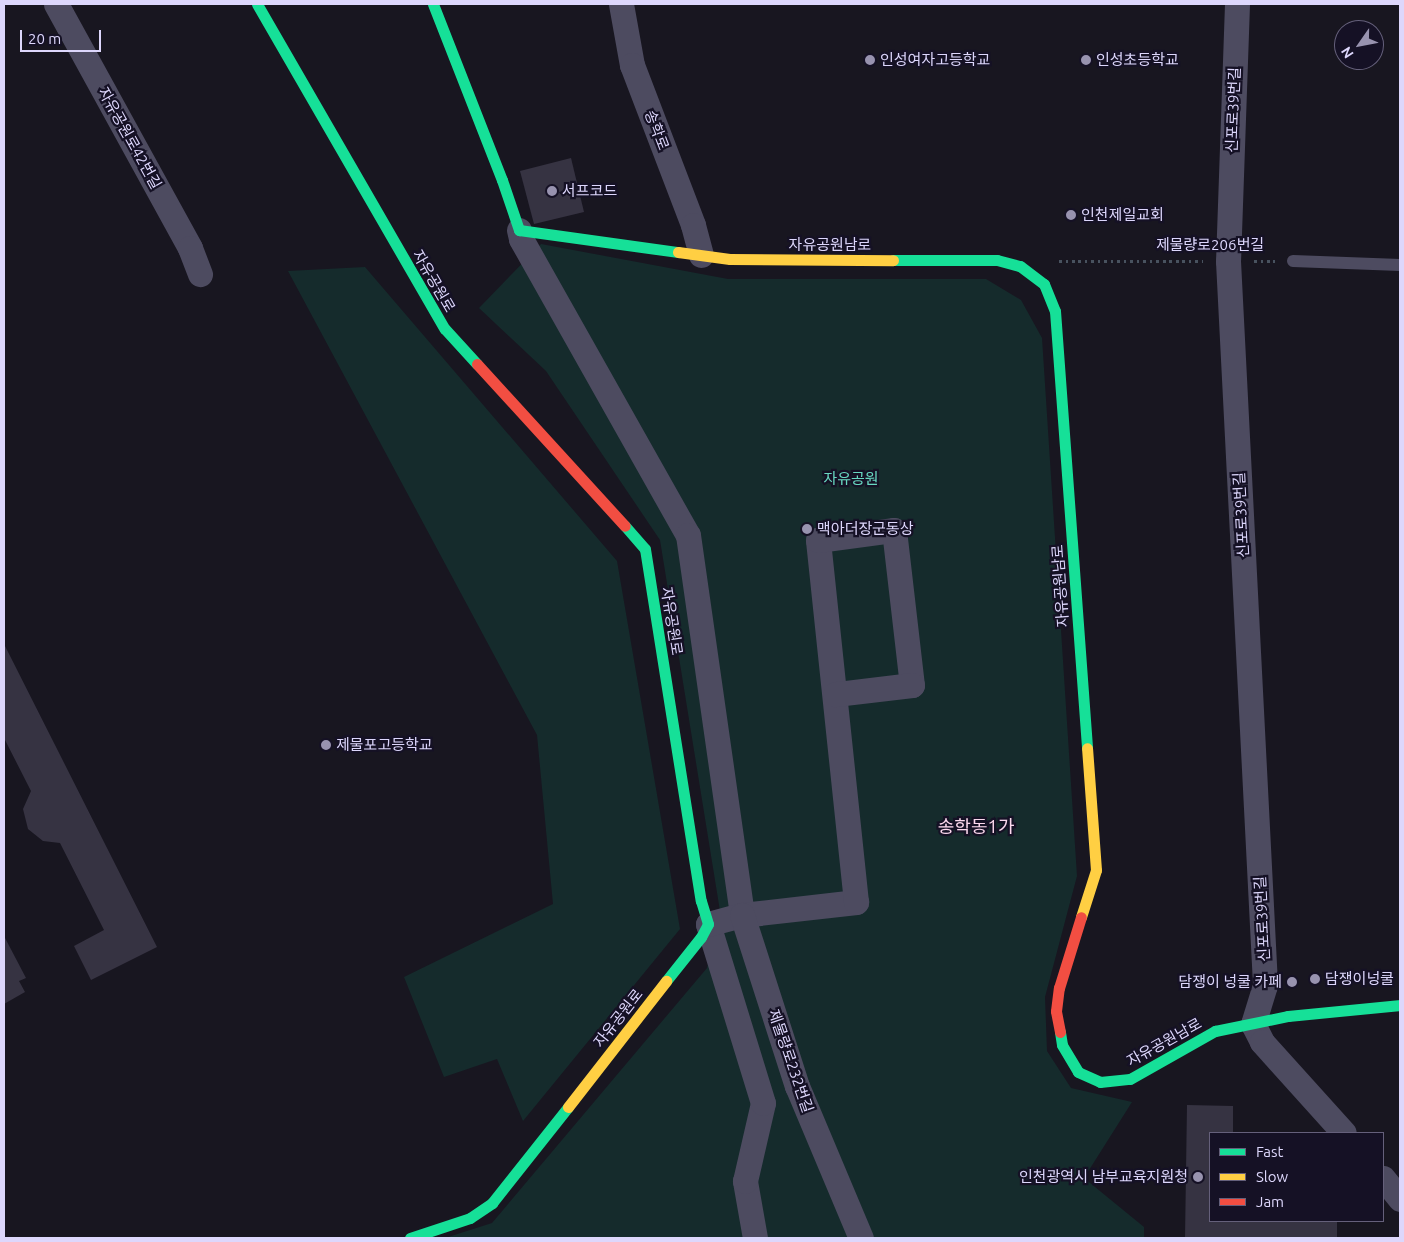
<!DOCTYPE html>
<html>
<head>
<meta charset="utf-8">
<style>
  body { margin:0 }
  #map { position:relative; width:1404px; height:1242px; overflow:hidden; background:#181620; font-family:Ubuntu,"Noto Sans KR",sans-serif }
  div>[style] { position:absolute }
  .green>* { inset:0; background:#152b2c }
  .building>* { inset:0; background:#363342 }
  .path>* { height:3px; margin-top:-1.5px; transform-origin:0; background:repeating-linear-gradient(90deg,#48525f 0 2.5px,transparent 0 6.5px) }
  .lane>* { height:12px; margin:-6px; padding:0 6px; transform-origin:6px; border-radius:6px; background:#4d4b60 }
  .street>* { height:25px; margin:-12.5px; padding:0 12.5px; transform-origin:12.5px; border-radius:12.5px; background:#4d4b60 }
  .fast>* { height:11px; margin:-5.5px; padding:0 5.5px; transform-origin:5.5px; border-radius:5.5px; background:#16e098 }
  .slow>* { height:11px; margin:-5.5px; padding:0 5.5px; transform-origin:5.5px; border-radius:5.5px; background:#ffcf43 }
  .jam>* { height:11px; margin:-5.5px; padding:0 5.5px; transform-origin:5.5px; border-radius:5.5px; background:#f24e42 }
  .dots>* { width:14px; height:14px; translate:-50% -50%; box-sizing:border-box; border:2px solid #151125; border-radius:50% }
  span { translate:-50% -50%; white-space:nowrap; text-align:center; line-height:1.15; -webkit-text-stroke:4.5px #151125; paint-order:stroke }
  .poi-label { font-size:15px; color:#ddd7fc }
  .left { translate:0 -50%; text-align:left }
  .right { translate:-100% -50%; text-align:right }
  .street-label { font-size:15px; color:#ddd7fc }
  .park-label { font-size:15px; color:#68d8c1 }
  .quarter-label { font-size:18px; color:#fcd9ee }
  .frame { position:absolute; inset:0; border:5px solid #ddd7fc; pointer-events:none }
  .legend { position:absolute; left:1209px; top:1132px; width:175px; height:90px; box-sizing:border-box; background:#151125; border:1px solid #65607b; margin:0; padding:6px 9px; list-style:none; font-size:15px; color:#ddd7fc }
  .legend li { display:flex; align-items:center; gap:10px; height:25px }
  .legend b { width:25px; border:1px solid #65607b }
  .north { position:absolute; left:1334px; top:20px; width:50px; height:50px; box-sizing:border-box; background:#151125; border:1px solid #65607b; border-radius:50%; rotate:237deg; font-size:14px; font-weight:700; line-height:20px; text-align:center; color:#ddd7fc }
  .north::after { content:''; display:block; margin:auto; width:18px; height:22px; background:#9893af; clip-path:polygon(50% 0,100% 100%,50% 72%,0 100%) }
  .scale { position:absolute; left:20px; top:30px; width:81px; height:22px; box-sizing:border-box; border:2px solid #ddd7fc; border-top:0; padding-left:6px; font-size:15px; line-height:18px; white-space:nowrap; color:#ddd7fc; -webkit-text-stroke:4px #151125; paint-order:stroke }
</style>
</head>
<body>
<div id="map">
  <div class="green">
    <div style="clip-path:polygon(541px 244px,728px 279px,986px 279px,1021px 300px,1042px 338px,1077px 876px,1045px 997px,1047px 1051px,1071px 1088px,1132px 1102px,1084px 1178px,1144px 1227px,1144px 1238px,445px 1238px,492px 1223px,707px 968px,720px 911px,660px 540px,546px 371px,479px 308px)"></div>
    <div style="clip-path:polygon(365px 267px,617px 561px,680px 929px,523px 1121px,497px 1059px,444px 1077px,404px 977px,553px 904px,537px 735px,288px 271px)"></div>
  </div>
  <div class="building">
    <div style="clip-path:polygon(571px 158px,584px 212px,534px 224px,520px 171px)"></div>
    <div style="clip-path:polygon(4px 644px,157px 947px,91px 980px,74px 946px,104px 930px,60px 843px,43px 841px,28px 829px,23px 809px,31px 791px,4px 738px)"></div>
    <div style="clip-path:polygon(4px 936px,26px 978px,19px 981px,25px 992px,4px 1004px)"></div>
    <div style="clip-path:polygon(1187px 1105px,1233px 1106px,1233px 1133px,1210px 1133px,1210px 1221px,1337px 1221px,1337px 1238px,1185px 1238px)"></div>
  </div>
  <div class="path">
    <div style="left:1059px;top:261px;width:144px"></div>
    <div style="left:1254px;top:261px;width:21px"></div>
  </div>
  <div class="lane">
    <div style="left:1293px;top:261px;width:107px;rotate:2.1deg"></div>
  </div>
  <div class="street">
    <div style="left:56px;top:4px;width:278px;rotate:61.2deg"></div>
    <div style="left:190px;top:248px;width:28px;rotate:69deg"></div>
    <div style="left:621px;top:4px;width:62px;rotate:79.8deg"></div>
    <div style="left:632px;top:65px;width:171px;rotate:69.1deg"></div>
    <div style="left:693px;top:225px;width:31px;rotate:75deg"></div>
    <div style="left:1237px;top:4px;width:257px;rotate:92deg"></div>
    <div style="left:1228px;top:261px;width:725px;rotate:87.07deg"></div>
    <div style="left:1265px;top:985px;width:41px;rotate:107.1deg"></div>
    <div style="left:1253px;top:1024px;width:20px;rotate:63deg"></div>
    <div style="left:1262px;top:1042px;width:122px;rotate:48deg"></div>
    <div style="left:519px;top:230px;width:9px;rotate:77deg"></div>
    <div style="left:521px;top:239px;width:340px;rotate:60.6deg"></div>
    <div style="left:688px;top:535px;width:384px;rotate:81.9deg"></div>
    <div style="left:742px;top:915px;width:115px;rotate:-6.5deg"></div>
    <div style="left:856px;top:902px;width:364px;rotate:-96deg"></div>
    <div style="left:818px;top:540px;width:77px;rotate:-7.5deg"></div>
    <div style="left:894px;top:530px;width:156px;rotate:83.4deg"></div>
    <div style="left:912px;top:685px;width:77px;rotate:173.2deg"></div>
    <div style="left:1383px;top:1178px;width:27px;rotate:51deg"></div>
    <div style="left:755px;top:1238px;width:58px;rotate:-100deg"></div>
    <div style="left:745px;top:1181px;width:80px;rotate:-77deg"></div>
    <div style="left:763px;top:1103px;width:187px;rotate:-107.1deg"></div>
    <div style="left:708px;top:924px;width:35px;rotate:-15deg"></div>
    <div style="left:742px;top:915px;width:180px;rotate:72.2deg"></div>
    <div style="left:797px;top:1086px;width:165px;rotate:67.2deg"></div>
  </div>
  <div class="fast">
    <div style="left:257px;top:4px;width:375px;rotate:60deg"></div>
    <div style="left:445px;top:329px;width:47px;rotate:47.6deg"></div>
    <div style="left:433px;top:4px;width:189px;rotate:68.6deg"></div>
    <div style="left:502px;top:180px;width:53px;rotate:71.2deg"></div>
    <div style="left:519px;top:230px;width:161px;rotate:7.9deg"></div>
    <div style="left:893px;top:260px;width:104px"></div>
    <div style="left:997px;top:260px;width:24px;rotate:15deg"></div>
    <div style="left:1020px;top:266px;width:30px;rotate:37deg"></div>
    <div style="left:1044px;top:284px;width:29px;rotate:68deg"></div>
    <div style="left:1055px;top:311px;width:438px;rotate:85.8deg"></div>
    <div style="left:625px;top:526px;width:30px;rotate:49deg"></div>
    <div style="left:645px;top:549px;width:356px;rotate:81deg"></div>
    <div style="left:701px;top:901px;width:24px;rotate:73deg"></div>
    <div style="left:708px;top:924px;width:15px;rotate:118deg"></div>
    <div style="left:701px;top:937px;width:56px;rotate:128.5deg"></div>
    <div style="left:1060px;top:1032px;width:13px;rotate:81deg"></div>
    <div style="left:1062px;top:1045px;width:31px;rotate:59deg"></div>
    <div style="left:1078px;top:1072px;width:24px;rotate:24deg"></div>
    <div style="left:1100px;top:1082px;width:30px;rotate:-6deg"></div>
    <div style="left:1130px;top:1079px;width:98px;rotate:-29.5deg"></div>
    <div style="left:1215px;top:1031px;width:75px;rotate:-11.6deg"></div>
    <div style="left:1288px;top:1016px;width:113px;rotate:-5.6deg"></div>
    <div style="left:410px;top:1238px;width:63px;rotate:-18.4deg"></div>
    <div style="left:470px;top:1218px;width:27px;rotate:-34deg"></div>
    <div style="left:492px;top:1203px;width:122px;rotate:-51.6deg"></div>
  </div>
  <div class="slow">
    <div style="left:678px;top:252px;width:52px;rotate:7.7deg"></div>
    <div style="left:730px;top:259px;width:163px;rotate:0.4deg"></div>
    <div style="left:1081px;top:917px;width:49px;rotate:-72.3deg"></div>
    <div style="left:1096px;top:870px;width:122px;rotate:-94.2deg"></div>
    <div style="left:568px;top:1107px;width:160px;rotate:-52.1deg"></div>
  </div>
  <div class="jam">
    <div style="left:477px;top:364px;width:219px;rotate:47.6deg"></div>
    <div style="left:1060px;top:1032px;width:21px;rotate:-101deg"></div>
    <div style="left:1056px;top:1011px;width:23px;rotate:-83deg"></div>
    <div style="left:1059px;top:988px;width:74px;rotate:-72.8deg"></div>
  </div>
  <div class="dots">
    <div style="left:870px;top:60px;background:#9893af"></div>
    <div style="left:1086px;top:60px;background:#9893af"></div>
    <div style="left:552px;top:191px;background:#9893af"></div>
    <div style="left:1071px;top:215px;background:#9893af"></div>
    <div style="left:807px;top:529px;background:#9893af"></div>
    <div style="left:326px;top:745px;background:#9893af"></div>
    <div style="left:1315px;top:979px;background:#9893af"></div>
    <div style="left:1292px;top:982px;background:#9893af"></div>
    <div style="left:1198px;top:1177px;background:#9893af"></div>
  </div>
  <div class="poi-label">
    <span class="left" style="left:880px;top:60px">인성여자고등학교</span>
    <span class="left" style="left:1096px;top:60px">인성초등학교</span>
    <span class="left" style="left:562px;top:191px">서프코드</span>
    <span class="left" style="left:1081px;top:215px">인천제일교회</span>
    <span class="left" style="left:817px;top:529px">맥아더장군동상</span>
    <span class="left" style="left:336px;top:745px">제물포고등학교</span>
    <span class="left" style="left:1325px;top:979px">담쟁이넝쿨</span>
    <span class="right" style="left:1282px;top:982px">담쟁이 넝쿨 카페</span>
    <span class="right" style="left:1188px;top:1177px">인천광역시 남부교육지원청</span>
  </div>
  <div class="street-label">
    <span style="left:1233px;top:110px;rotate:-88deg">신포로39번길</span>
    <span style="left:657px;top:130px;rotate:69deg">송학로</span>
    <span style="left:130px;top:138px;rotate:61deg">자유공원로42번길</span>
    <span style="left:830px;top:245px">자유공원남로</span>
    <span style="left:1210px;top:245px">제물량로206번길</span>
    <span style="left:434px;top:281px;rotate:60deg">자유공원로</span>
    <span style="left:1241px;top:515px;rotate:-93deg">신포로39번길</span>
    <span style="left:1060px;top:586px;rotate:-94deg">자유공원남로</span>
    <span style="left:672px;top:621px;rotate:81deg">자유공원로</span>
    <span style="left:1262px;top:919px;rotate:-93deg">신포로39번길</span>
    <span style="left:618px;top:1018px;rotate:-52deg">자유공원로</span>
    <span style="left:1164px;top:1042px;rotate:-29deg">자유공원남로</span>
    <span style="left:791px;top:1061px;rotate:71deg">제물량로232번길</span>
  </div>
  <div class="park-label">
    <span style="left:851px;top:479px">자유공원</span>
  </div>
  <div class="quarter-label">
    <span style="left:976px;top:826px">송학동1가</span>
  </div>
  <div class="frame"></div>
  <ul class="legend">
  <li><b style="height:6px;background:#16e098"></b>Fast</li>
  <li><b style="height:6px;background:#ffcf43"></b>Slow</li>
  <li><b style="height:6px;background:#f24e42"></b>Jam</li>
  </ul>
  <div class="north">N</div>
  <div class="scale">20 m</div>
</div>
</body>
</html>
